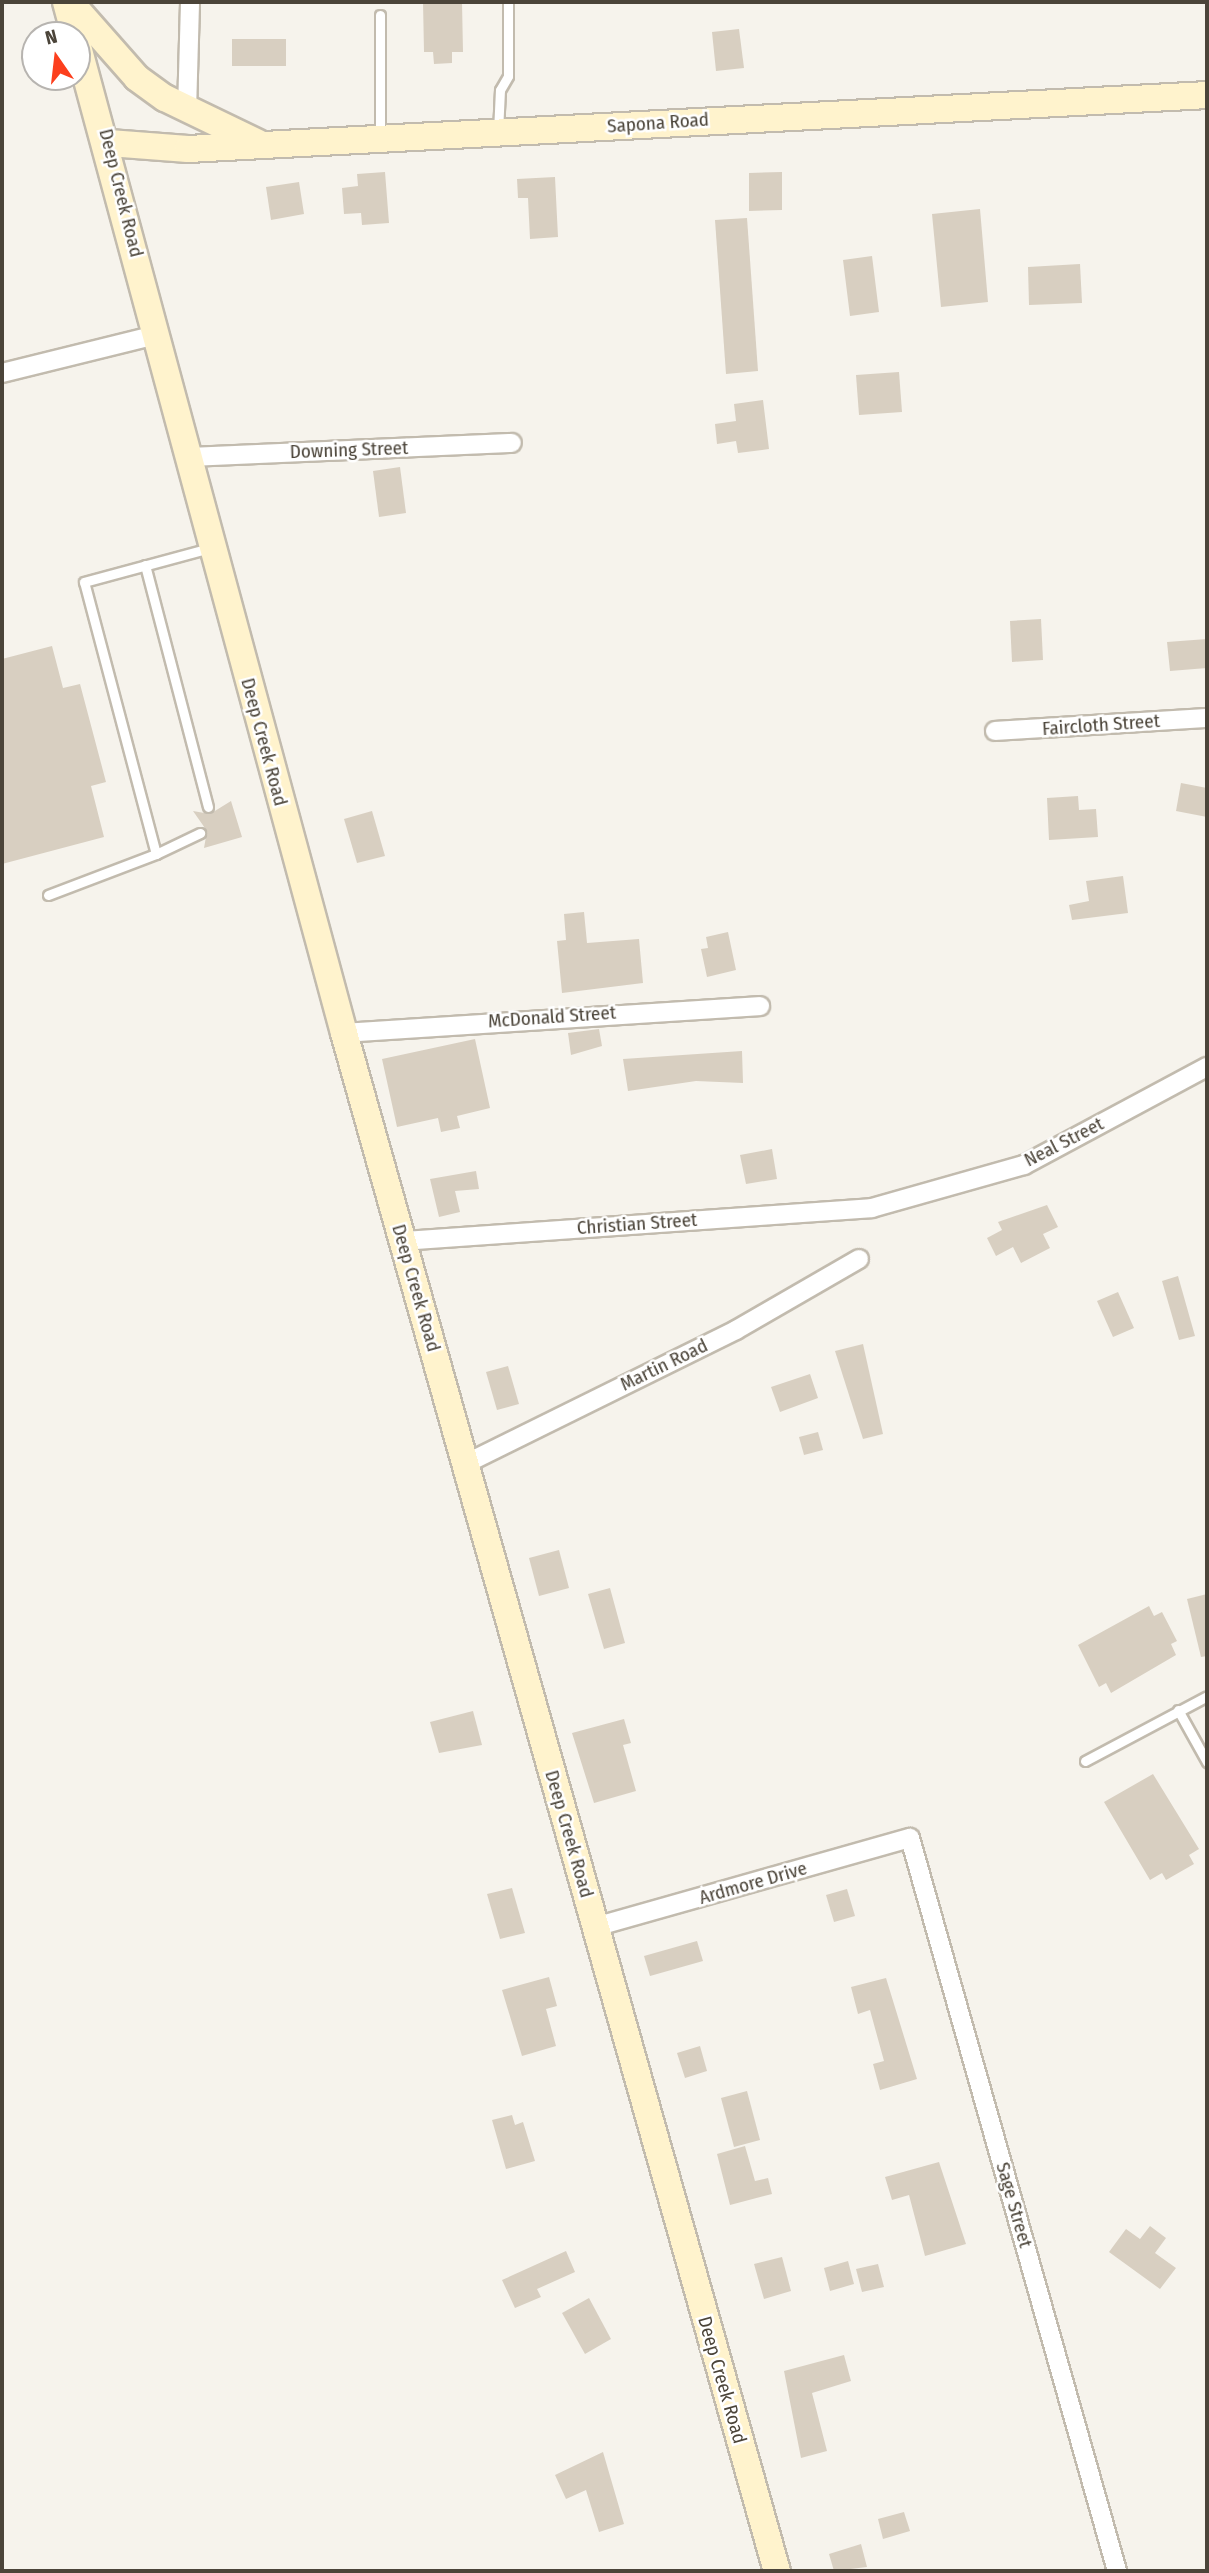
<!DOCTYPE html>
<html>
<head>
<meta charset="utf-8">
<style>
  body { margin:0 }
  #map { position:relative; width:1209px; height:2573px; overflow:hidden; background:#f6f3ec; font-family:"Fira Sans Condensed",sans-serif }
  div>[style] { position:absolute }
  .building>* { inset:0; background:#d8cfc1 }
  .roads { filter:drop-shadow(2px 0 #c2bbae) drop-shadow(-2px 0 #c2bbae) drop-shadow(0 2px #c2bbae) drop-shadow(0 -2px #c2bbae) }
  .lane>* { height:9px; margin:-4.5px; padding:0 4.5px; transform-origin:4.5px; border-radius:4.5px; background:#fff }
  .street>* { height:18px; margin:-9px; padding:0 9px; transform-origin:9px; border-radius:9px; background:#fff }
  .secondary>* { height:26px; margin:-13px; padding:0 13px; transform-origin:13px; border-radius:13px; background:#fff3cd }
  span { translate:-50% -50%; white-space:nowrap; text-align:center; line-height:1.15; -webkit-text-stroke:5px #fff; paint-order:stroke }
  .street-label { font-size:19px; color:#4b4439 }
  .frame { position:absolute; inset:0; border:4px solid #4b4439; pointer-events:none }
  .north { position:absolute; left:21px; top:21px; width:70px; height:70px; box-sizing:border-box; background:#fff; border:2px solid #b7b4b0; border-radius:50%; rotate:346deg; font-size:19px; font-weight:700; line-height:28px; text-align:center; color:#4b4439 }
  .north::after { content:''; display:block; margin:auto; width:24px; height:32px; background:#fc3f1d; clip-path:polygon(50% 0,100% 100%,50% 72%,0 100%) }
</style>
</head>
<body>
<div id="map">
  <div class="building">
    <div style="clip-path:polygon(423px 2px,462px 2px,463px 52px,452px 52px,452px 63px,434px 64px,433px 52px,424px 52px)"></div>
    <div style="clip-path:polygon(739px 29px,744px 68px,716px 71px,712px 32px)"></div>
    <div style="clip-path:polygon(232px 39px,286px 39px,286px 66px,232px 66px)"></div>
    <div style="clip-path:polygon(385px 172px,389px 223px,362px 225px,361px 213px,344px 214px,342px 188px,358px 186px,357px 174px)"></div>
    <div style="clip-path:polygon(782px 172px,782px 210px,749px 211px,749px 173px)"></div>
    <div style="clip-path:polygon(555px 177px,558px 237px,530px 239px,528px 198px,518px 198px,517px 179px)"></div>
    <div style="clip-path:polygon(299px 182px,304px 214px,271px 220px,266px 187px)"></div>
    <div style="clip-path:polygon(980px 209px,988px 302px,941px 307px,932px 214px)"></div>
    <div style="clip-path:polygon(747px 218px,758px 371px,726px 374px,715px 220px)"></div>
    <div style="clip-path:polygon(872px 256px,879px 312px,850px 316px,843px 260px)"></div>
    <div style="clip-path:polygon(1080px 264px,1082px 303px,1029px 305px,1028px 267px)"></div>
    <div style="clip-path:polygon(899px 372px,902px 412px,859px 415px,856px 375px)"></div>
    <div style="clip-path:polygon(763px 400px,769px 449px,738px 453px,736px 441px,717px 444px,715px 424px,736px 421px,734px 404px)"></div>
    <div style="clip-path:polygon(400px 467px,406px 513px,379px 517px,373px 471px)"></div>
    <div style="clip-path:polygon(1041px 619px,1043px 660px,1012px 662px,1010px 621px)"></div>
    <div style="clip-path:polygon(1207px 639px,1207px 668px,1170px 671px,1167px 642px)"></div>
    <div style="clip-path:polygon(52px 646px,63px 688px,80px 684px,106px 782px,91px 786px,104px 837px,2px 864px,2px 659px)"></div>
    <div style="clip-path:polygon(1181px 783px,1207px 788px,1207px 817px,1176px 811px)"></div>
    <div style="clip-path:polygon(1078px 796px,1079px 810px,1096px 809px,1098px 837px,1049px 840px,1047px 798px)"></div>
    <div style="clip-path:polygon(231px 801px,242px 837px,204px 848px,207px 831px,193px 811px,210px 814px)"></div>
    <div style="clip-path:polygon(372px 811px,385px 856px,357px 863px,344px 819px)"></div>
    <div style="clip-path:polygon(1123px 876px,1128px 913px,1072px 920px,1069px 905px,1089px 901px,1086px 881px)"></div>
    <div style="clip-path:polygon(584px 912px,587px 943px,639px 939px,643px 983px,562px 993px,557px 941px,566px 940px,564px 914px)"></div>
    <div style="clip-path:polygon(728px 932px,736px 970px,707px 977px,701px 949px,708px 948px,706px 937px)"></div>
    <div style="clip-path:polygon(599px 1029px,602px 1046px,571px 1055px,568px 1033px)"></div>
    <div style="clip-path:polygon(475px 1039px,490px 1108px,457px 1116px,460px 1128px,441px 1132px,438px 1118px,397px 1127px,382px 1059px)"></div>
    <div style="clip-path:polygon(742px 1051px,743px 1083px,696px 1081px,628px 1091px,623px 1059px)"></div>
    <div style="clip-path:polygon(772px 1149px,777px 1179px,746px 1184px,740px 1155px)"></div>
    <div style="clip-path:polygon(476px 1171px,479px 1189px,455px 1191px,460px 1212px,439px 1217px,430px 1179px)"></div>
    <div style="clip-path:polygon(1047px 1205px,1058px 1227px,1043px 1234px,1050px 1248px,1021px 1263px,1013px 1247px,996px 1256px,987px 1238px,1002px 1230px,998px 1222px)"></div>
    <div style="clip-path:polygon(1178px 1276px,1195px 1336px,1179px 1340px,1162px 1281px)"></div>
    <div style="clip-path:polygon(1118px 1292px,1134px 1328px,1113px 1337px,1097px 1301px)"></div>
    <div style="clip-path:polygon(863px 1344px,883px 1434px,863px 1439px,835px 1351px)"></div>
    <div style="clip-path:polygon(508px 1366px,519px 1404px,497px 1410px,486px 1372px)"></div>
    <div style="clip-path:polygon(810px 1374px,818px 1398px,780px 1412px,771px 1387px)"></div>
    <div style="clip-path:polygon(818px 1432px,823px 1450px,804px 1455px,799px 1437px)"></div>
    <div style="clip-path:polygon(559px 1550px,569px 1588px,539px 1596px,529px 1558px)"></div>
    <div style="clip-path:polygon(610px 1588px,625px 1643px,604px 1649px,588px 1594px)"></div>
    <div style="clip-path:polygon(1207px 1594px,1207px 1656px,1201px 1657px,1187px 1599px)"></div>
    <div style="clip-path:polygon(1149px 1606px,1154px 1616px,1162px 1612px,1177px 1641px,1171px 1644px,1176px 1655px,1111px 1693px,1106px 1683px,1099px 1687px,1078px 1645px)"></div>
    <div style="clip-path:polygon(473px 1711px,482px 1745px,439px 1753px,430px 1722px)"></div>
    <div style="clip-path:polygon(624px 1719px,631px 1743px,623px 1745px,636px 1791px,594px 1803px,572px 1733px)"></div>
    <div style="clip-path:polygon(1153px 1774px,1199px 1849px,1189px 1855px,1194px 1864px,1166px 1880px,1162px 1873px,1150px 1880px,1104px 1802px)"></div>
    <div style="clip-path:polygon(512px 1888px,525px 1933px,500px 1939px,487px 1894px)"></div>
    <div style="clip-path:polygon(847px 1889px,855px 1916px,834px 1922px,826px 1895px)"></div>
    <div style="clip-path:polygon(697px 1941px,703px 1961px,650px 1976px,644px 1956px)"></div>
    <div style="clip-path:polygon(549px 1977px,557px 2006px,546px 2009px,556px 2046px,522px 2056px,502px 1990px)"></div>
    <div style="clip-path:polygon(886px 1978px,917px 2079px,880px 2090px,873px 2064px,884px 2061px,870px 2010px,858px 2014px,851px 1987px)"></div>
    <div style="clip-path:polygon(700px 2046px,707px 2071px,685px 2078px,677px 2053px)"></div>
    <div style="clip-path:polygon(747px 2091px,760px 2140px,734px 2147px,721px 2098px)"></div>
    <div style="clip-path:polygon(512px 2115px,515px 2125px,523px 2122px,535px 2161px,506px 2169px,492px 2120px)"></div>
    <div style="clip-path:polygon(745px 2146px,755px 2181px,768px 2178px,772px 2194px,730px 2205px,717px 2154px)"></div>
    <div style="clip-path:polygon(939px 2162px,966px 2244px,925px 2256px,909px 2195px,892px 2200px,885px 2177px)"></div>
    <div style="clip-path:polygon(1150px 2226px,1166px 2238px,1155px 2253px,1176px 2268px,1160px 2289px,1109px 2252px,1126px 2229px,1140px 2239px)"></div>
    <div style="clip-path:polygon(566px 2251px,575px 2272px,537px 2289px,541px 2297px,515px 2308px,502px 2280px)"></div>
    <div style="clip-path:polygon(782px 2257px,791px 2291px,764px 2299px,754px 2264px)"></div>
    <div style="clip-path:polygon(848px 2261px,854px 2284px,830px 2291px,824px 2268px)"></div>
    <div style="clip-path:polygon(878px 2264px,884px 2287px,862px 2292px,856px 2269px)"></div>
    <div style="clip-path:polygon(589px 2298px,611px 2339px,585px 2354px,562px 2313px)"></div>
    <div style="clip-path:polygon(844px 2355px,851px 2381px,812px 2393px,827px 2451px,801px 2458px,784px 2371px)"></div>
    <div style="clip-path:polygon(603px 2452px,624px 2524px,599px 2532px,586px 2490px,566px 2499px,555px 2475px)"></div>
    <div style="clip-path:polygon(904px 2512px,910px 2531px,883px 2539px,878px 2519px)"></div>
    <div style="clip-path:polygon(861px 2544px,867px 2567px,834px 2571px,829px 2554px)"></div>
  </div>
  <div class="roads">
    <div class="lane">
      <div style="left:498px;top:132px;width:42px;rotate:-87.3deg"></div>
      <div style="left:500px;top:90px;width:16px;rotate:-60deg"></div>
      <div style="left:508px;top:76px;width:74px;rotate:-90deg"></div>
      <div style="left:380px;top:138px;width:123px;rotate:-90deg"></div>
      <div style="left:145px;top:565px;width:250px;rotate:75.4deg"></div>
      <div style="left:156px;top:854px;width:49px;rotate:-25.5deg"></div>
      <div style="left:48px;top:895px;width:116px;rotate:-20.8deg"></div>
      <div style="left:156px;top:854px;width:281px;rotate:-104.8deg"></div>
      <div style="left:84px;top:582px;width:131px;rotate:-15.1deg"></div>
      <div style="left:1178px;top:1710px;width:60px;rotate:60.9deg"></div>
      <div style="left:1085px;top:1761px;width:138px;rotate:-28deg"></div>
    </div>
    <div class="street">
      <div style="left:187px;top:111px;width:109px;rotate:-88.4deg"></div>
      <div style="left:2px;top:373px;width:159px;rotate:-13.9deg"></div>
      <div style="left:187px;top:457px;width:325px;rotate:-2.5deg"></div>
      <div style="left:995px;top:731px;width:212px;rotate:-3.5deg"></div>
      <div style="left:344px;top:1033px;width:417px;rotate:-3.7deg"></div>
      <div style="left:403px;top:1241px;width:470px;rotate:-4deg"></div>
      <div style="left:872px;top:1208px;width:158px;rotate:-15.8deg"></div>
      <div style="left:1024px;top:1165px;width:208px;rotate:-28.2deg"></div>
      <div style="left:465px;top:1464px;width:302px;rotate:-26.3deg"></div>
      <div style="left:736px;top:1330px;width:142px;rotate:-30deg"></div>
      <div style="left:595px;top:1927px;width:327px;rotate:-15.8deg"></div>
      <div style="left:910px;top:1838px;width:762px;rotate:74.23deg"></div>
    </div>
    <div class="secondary">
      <div style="left:66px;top:2px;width:1068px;rotate:74.91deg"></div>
      <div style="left:344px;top:1033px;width:1598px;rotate:74.28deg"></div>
      <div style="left:78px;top:11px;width:89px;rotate:48.6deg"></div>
      <div style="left:137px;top:78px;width:34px;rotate:36deg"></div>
      <div style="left:165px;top:98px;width:103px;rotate:25.8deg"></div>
      <div style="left:109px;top:143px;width:79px;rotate:4.3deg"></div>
      <div style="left:188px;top:149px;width:1020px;rotate:-3.03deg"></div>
    </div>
  </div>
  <div class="street-label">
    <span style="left:658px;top:123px;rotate:-4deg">Sapona Road</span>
    <span style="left:121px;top:193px;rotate:76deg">Deep Creek Road</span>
    <span style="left:349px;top:450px;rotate:-2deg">Downing Street</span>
    <span style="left:1101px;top:725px;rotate:-4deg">Faircloth Street</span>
    <span style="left:264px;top:742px;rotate:75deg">Deep Creek Road</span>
    <span style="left:552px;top:1017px;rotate:-4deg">McDonald Street</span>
    <span style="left:1064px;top:1142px;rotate:-27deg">Neal Street</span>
    <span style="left:637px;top:1224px;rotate:-4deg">Christian Street</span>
    <span style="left:416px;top:1288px;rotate:74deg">Deep Creek Road</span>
    <span style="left:664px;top:1365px;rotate:-26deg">Martin Road</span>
    <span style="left:569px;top:1834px;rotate:74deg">Deep Creek Road</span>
    <span style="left:753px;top:1883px;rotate:-16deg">Ardmore Drive</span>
    <span style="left:1014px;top:2205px;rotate:74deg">Sage Street</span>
    <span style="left:722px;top:2380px;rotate:74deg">Deep Creek Road</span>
  </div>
  <div class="frame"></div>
  <div class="north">N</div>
</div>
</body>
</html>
